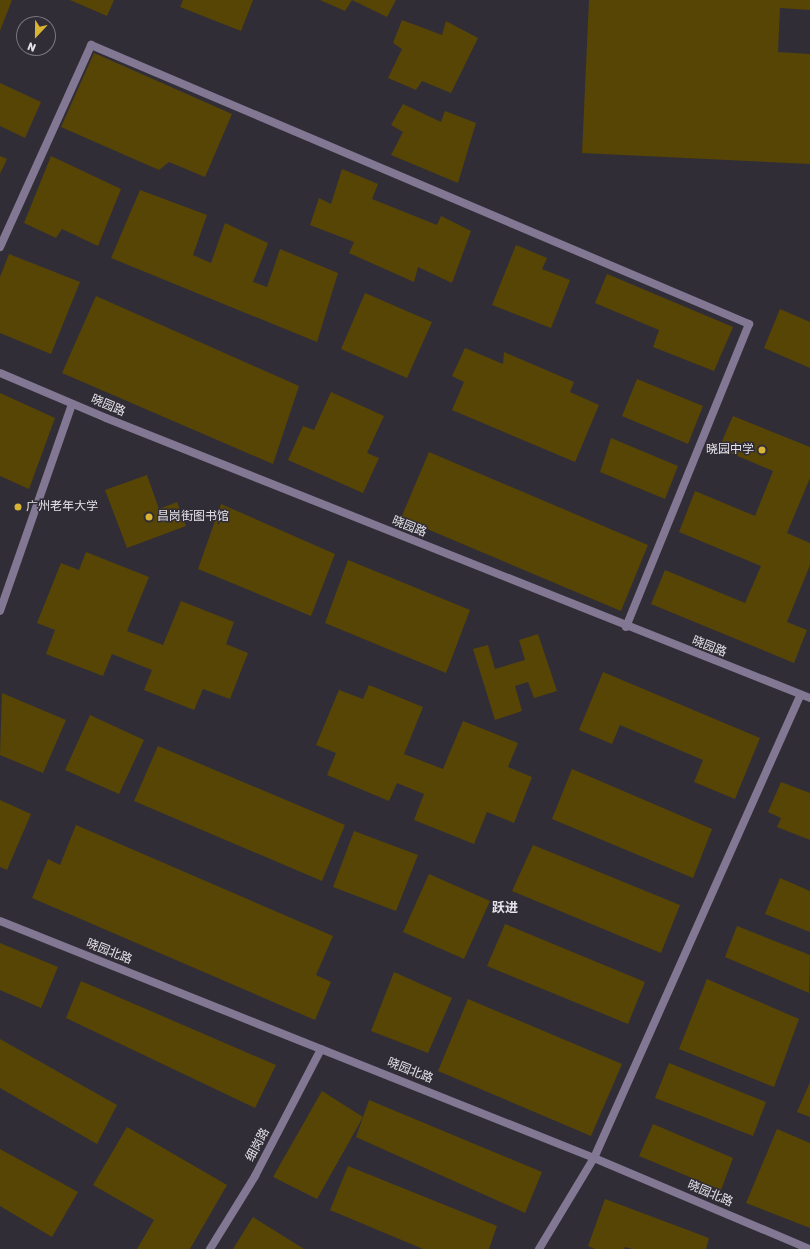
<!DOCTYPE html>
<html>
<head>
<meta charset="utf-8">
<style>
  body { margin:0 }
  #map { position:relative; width:810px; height:1249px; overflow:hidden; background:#312d37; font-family:Rubik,"Noto Sans SC",sans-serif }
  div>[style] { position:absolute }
  .building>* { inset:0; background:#564505 }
  .minor>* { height:8px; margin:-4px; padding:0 4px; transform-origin:4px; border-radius:4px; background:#837894 }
  .tertiary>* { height:8px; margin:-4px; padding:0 4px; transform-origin:4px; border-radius:4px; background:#837894 }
  .dots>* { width:11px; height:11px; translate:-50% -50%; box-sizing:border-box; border:2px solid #312d37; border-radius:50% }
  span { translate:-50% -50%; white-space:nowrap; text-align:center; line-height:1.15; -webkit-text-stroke:3px #312d37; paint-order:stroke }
  .street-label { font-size:12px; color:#e5e3ea }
  .poi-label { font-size:12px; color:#e5e3ea }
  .right { translate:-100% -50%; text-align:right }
  .left { translate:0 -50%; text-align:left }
  .neighbourhood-label { font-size:13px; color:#e5e3ea; font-weight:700 }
  .north { position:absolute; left:16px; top:16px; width:40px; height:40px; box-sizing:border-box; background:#312d37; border:1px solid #79767f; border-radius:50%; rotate:202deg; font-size:11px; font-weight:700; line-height:16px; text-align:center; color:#e5e3ea }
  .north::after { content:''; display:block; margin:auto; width:14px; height:18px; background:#d8b434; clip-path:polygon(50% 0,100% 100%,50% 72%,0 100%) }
</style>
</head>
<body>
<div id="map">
  <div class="building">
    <div style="clip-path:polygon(0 0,12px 0,0 31px)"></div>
    <div style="clip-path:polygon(70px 0,114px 0,107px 16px)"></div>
    <div style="clip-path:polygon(183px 0,253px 0,241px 31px,180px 7px)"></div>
    <div style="clip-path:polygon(320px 0,352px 0,345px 11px)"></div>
    <div style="clip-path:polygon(352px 0,396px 0,387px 17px)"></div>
    <div style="clip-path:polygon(589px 0,810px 0,810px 10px,780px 8px,778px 52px,810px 54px,810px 164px,582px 153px)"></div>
    <div style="clip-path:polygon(402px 20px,442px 35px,446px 21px,478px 38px,451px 93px,422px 81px,416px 90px,388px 78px,402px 49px,393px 43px)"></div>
    <div style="clip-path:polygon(94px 53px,232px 114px,205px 177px,169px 162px,159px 170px,61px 127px)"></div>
    <div style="clip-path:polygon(0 83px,41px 102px,25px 138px,0 126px)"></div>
    <div style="clip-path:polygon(403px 104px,441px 122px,445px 111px,476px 123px,458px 183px,391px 155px,403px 132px,391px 125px)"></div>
    <div style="clip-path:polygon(0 156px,7px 159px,0 174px)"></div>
    <div style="clip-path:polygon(51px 156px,121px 189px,98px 246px,62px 229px,56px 238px,24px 223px)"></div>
    <div style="clip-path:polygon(342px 169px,378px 184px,372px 199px,437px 225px,441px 216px,471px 231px,452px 283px,418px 267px,414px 282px,349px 253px,354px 242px,310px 225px,319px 198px,331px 204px)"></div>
    <div style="clip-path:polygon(140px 190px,207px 215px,193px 255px,211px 263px,225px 223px,268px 243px,253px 282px,267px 287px,280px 249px,338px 273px,317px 342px,111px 258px)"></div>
    <div style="clip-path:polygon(516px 245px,547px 258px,542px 269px,570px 280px,551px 328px,492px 305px)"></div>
    <div style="clip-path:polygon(9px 254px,80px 282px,51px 354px,0 333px,0 277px)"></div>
    <div style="clip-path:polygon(607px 274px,733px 327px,714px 371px,653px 347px,659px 330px,595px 303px)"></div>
    <div style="clip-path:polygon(365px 293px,432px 322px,407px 378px,341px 349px)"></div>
    <div style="clip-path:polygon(96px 296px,299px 386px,273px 464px,62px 373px)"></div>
    <div style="clip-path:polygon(780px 309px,810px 322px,810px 368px,764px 348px)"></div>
    <div style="clip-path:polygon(465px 348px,503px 364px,504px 352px,574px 382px,570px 392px,599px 405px,575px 462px,452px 410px,464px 382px,452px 376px)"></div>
    <div style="clip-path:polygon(637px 379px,703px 406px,688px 444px,622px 416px)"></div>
    <div style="clip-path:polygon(331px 392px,384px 416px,367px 453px,379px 458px,363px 493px,288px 460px,303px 426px,314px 430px)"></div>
    <div style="clip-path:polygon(0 393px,55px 418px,29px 489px,0 476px)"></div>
    <div style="clip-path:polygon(733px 416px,810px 447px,810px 478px,787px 533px,810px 543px,810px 565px,787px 622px,807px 630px,794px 663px,651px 604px,665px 570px,745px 603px,761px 566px,679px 532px,695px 491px,755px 516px,773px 471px,719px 448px)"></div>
    <div style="clip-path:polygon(611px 438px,678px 466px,665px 499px,600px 472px)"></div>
    <div style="clip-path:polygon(429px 452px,648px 545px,621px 611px,401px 518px)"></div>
    <div style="clip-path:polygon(147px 475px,159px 509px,177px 502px,186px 526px,127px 548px,105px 490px)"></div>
    <div style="clip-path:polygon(221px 504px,335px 554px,311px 616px,198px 569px)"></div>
    <div style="clip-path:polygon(86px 552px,149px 577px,127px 631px,163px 645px,181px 601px,234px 622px,226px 644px,248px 653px,230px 699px,203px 689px,194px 710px,144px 690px,152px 670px,112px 654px,103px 676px,46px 654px,55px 630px,37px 623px,61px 563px,79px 570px)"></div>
    <div style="clip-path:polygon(348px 560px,470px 610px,446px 673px,325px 623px)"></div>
    <div style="clip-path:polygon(538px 634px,557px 691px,534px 698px,528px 682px,515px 686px,522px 711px,495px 720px,473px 649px,488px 645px,495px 669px,525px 660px,519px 640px)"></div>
    <div style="clip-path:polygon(603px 672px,760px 738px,735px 799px,694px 782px,703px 760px,620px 725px,612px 744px,579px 730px)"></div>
    <div style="clip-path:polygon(369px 685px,423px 707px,404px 754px,443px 769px,463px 721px,518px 743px,508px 767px,532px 777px,514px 823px,487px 812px,474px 844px,414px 820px,424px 794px,397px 783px,389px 801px,327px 775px,336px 753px,316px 745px,339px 690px,363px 699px)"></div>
    <div style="clip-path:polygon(2px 693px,66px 720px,43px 773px,0 755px)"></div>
    <div style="clip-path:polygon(90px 715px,144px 740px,119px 794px,65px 770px)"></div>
    <div style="clip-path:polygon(158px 746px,345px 825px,322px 881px,134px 801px)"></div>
    <div style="clip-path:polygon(572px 769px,712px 829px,693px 878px,552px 819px)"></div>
    <div style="clip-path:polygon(781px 782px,810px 793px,810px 840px,777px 827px,781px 818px,768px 812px)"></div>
    <div style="clip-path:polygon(0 800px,31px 814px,7px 870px,0 867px)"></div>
    <div style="clip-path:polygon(76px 825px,333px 936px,316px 975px,331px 982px,315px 1020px,32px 898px,48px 859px,60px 865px)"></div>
    <div style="clip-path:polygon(354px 831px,418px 855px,396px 911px,333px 887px)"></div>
    <div style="clip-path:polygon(533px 845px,680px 905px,661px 953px,512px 891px)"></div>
    <div style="clip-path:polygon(429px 874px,490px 901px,464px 959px,403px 932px)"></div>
    <div style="clip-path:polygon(780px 878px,810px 891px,810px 932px,765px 914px)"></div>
    <div style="clip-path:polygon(505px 924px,645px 982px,628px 1024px,487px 966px)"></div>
    <div style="clip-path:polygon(737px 926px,810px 955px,809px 993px,725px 957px)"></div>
    <div style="clip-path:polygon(0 943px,58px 967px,41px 1008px,0 990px)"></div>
    <div style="clip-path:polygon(394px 972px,452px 998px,428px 1053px,371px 1031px)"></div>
    <div style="clip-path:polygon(707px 979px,799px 1019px,774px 1087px,679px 1049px)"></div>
    <div style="clip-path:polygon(81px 981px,276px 1065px,255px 1108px,66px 1018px)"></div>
    <div style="clip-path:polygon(468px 999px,622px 1064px,591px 1136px,438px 1071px)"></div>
    <div style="clip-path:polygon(0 1039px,117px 1105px,97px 1144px,0 1088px)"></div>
    <div style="clip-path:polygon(669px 1063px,766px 1102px,753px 1136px,655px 1098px)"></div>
    <div style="clip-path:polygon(810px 1082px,810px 1117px,797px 1112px)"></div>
    <div style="clip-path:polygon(322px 1091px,363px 1117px,317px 1199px,273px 1177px)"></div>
    <div style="clip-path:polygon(369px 1100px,542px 1172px,525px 1213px,356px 1137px)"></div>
    <div style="clip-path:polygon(653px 1124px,733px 1158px,721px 1190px,639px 1156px)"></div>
    <div style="clip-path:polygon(127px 1127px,227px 1185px,190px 1249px,137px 1249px,154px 1220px,93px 1185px)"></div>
    <div style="clip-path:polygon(777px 1129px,810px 1143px,810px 1228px,746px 1203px)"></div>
    <div style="clip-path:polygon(0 1149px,78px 1192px,52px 1237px,0 1206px)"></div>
    <div style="clip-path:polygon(348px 1166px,497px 1226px,489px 1249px,423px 1249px,330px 1210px)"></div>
    <div style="clip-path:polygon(605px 1199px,709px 1238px,706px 1249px,632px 1249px,625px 1247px,624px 1249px,595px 1249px,588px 1246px)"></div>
    <div style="clip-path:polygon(253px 1217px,304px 1249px,233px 1249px)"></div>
  </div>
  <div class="minor">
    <div style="left:0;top:247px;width:222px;rotate:-65.7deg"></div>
    <div style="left:91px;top:45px;width:715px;rotate:22.98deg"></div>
    <div style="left:749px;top:324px;width:327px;rotate:112.1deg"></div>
    <div style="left:0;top:373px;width:115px;rotate:23deg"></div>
    <div style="left:106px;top:418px;width:758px;rotate:21.69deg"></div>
    <div style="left:0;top:611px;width:219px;rotate:-70.8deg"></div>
    <div style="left:210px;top:1249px;width:86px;rotate:-58.3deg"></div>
    <div style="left:255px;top:1176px;width:143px;rotate:-62.5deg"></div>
    <div style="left:539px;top:1249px;width:106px;rotate:-58.9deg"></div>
    <div style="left:594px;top:1158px;width:506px;rotate:-65.97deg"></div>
  </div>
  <div class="tertiary">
    <div style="left:0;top:921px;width:640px;rotate:21.75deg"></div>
    <div style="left:594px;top:1158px;width:233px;rotate:22.9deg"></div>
  </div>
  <div class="dots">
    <div style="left:762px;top:450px;background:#d8b434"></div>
    <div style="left:18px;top:507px;background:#d8b434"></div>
    <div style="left:149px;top:517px;background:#d8b434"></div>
  </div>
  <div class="street-label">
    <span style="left:108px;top:406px;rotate:23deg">晓园路</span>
    <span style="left:409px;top:527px;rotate:22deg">晓园路</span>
    <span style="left:709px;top:647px;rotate:22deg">晓园路</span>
    <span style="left:109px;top:952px;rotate:22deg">晓园北路</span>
    <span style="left:410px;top:1071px;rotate:22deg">晓园北路</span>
    <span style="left:258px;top:1145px;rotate:-62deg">细岗路</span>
    <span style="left:710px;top:1194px;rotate:23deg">晓园北路</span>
  </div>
  <div class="poi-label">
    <span class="right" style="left:754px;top:450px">晓园中学</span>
    <span class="left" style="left:26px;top:507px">广州老年大学</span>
    <span class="left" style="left:157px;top:517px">昌岗街图书馆</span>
  </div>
  <div class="neighbourhood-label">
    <span style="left:505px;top:908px">跃进</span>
  </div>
  <div class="north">N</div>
</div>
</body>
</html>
